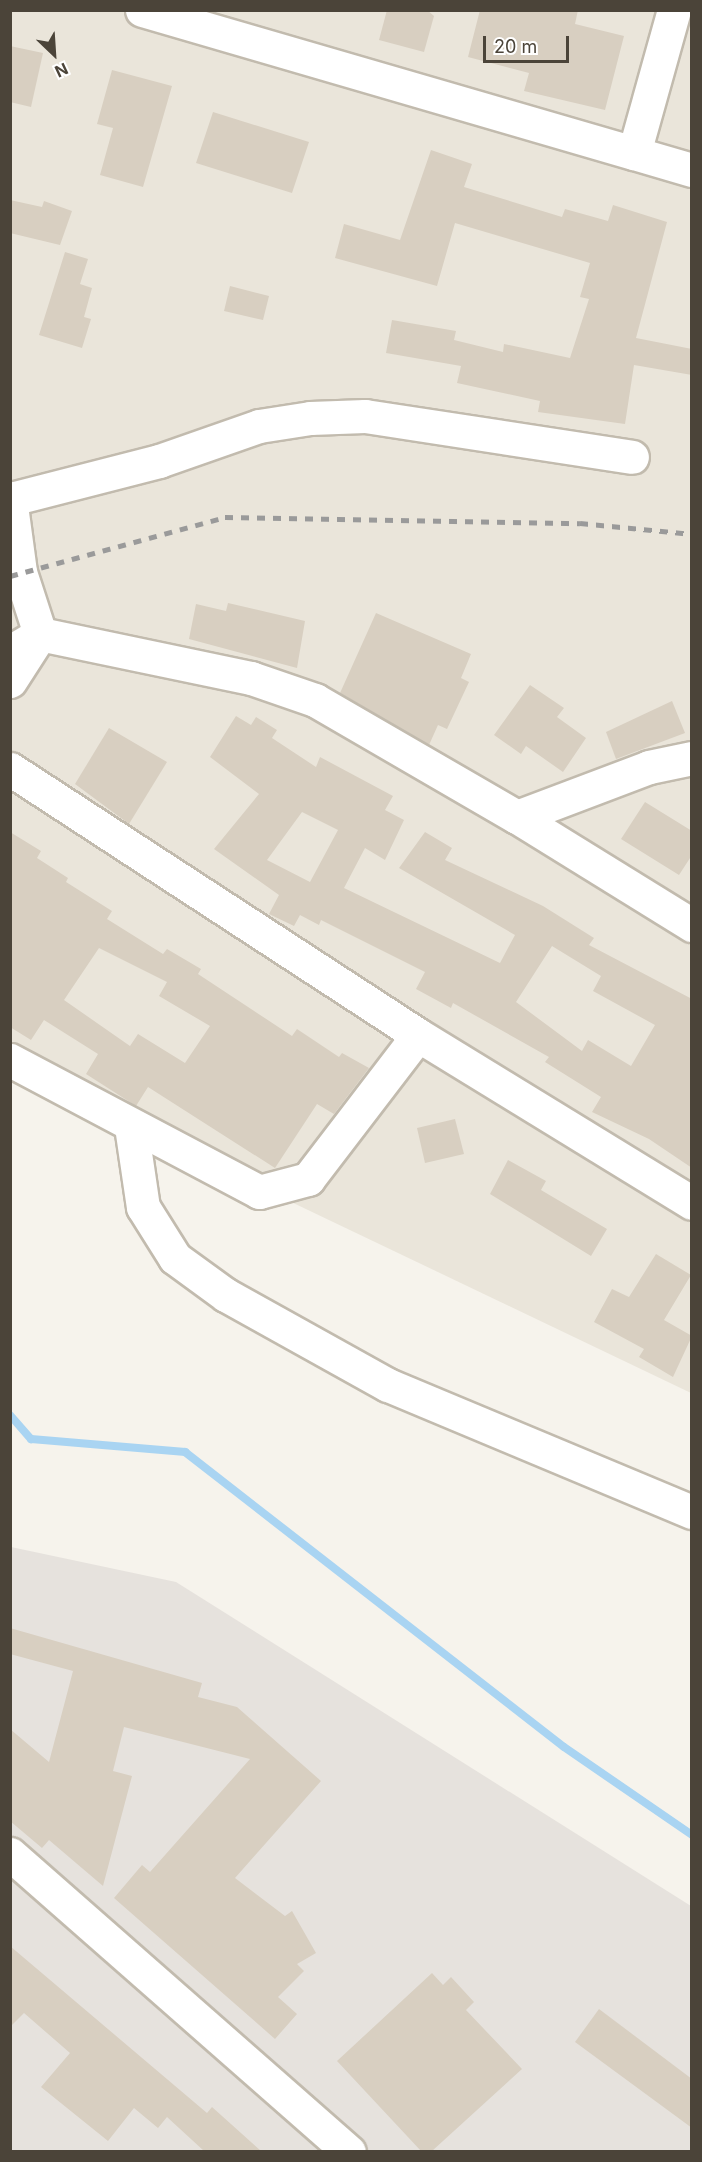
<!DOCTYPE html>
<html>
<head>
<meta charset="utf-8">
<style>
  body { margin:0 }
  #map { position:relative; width:702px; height:2162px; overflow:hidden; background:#f6f3ec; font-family:Inter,sans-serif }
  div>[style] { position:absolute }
  .residential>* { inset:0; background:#eae5da }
  .industrial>* { inset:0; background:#e6e2dd }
  .stream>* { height:8px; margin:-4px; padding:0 4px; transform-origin:4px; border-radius:4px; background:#a9d4f2 }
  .building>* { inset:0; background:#d8cfc1 }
  .roads { filter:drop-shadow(2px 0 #c2bbae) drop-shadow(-2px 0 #c2bbae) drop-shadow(0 2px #c2bbae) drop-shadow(0 -2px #c2bbae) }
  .minor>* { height:33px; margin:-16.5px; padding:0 16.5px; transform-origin:16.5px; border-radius:16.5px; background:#fff }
  .rail>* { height:4.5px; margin-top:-2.25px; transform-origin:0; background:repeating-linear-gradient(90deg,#9a9a9a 0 8px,transparent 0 16px) }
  span { translate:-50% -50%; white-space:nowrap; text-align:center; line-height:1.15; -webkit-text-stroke:6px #fff; paint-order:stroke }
  .frame { position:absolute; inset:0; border:12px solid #4b4439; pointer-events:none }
  .north { position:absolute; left:24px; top:24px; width:60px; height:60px; -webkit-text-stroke:4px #fff; paint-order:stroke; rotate:155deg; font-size:16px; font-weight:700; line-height:24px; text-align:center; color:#4b4439 }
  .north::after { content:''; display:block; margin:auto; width:21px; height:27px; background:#4b4439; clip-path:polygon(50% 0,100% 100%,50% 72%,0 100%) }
  .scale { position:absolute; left:483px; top:36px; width:86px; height:27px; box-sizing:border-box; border:3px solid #4b4439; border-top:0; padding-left:8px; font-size:18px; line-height:21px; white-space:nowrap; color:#4b4439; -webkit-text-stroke:4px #fff; paint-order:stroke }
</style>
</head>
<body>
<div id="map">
  <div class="residential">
    <div style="clip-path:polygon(10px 11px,691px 11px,691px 1393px,11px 1068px)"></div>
  </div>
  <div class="industrial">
    <div style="clip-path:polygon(11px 1547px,176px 1582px,691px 1906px,691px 2151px,11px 2152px)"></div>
  </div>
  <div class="stream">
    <div style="left:10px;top:1415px;width:32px;rotate:49deg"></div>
    <div style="left:31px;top:1439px;width:155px;rotate:4.8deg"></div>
    <div style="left:185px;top:1452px;width:480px;rotate:37.9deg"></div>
    <div style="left:564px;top:1747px;width:155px;rotate:34.5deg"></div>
  </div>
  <div class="building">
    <div style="clip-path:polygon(387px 10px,427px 10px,434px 16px,424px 52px,379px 40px)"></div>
    <div style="clip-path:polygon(480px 10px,578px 10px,575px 24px,624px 36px,605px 110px,524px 91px,529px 73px,468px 57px)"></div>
    <div style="clip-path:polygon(10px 46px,43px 53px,31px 107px,10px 102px)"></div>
    <div style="clip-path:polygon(112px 70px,172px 86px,143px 187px,100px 175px,113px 128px,97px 124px)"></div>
    <div style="clip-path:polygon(213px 112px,309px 142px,292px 193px,196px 163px)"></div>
    <div style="clip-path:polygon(431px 150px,472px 164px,464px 187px,562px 217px,565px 209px,608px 221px,613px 205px,667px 222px,636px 338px,692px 349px,692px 375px,634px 365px,625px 424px,538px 412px,540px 401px,457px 383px,461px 366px,386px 353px,392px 320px,456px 331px,454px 340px,503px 352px,504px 344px,570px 358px,589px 299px,580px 297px,590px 263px,455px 223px,437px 286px,335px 258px,344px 224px,400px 240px)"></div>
    <div style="clip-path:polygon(10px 200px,42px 207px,44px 201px,72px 211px,60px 245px,10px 233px)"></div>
    <div style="clip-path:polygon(65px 252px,88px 259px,80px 284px,92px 288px,84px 317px,91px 319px,82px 348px,39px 335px)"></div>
    <div style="clip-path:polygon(230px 286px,269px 296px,263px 320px,224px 311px)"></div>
    <div style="clip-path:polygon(228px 603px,305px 621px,297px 668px,189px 639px,196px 604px,226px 611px)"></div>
    <div style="clip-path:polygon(376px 613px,471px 654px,461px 678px,469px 682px,447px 729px,438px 725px,429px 745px,340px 693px)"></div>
    <div style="clip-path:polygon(530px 685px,564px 708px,557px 717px,586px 738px,563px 772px,526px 746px,521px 754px,494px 735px)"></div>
    <div style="clip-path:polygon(672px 701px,685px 733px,616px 759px,606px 732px)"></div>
    <div style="clip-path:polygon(evenodd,236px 716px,251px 725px,256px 717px,277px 730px,272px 738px,316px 767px,320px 757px,393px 796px,385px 810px,404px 820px,385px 860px,365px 848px,344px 888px,500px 963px,515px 935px,399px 868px,425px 832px,452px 848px,445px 860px,543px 906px,594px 938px,589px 945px,692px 999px,692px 1168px,649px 1139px,592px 1112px,601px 1097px,545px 1062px,549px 1057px,453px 1003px,451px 1008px,416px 989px,425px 972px,321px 920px,319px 925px,300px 915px,294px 926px,269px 914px,279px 895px,214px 849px,259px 794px,210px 757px,236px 716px,302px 812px,338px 830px,310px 882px,267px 860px,302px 812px,236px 716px,552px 946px,601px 976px,593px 991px,655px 1025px,631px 1066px,588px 1040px,582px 1051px,516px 1002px,552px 946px)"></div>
    <div style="clip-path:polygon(109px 728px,167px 762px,129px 824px,75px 784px)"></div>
    <div style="clip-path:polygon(645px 802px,692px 831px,692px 855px,679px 875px,621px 839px)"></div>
    <div style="clip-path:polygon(evenodd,10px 832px,41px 851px,37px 858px,68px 878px,66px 882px,112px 911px,107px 919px,163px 954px,167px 949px,201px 969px,198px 974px,292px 1036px,297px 1029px,339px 1057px,342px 1053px,369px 1068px,334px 1114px,317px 1104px,275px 1168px,148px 1087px,136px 1106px,86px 1074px,98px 1054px,44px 1020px,31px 1040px,10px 1027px,10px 832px,99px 948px,167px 982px,159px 996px,210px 1026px,185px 1063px,138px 1034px,130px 1046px,64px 1000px,99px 948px)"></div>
    <div style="clip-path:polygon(455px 1119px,464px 1154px,425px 1163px,417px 1128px)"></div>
    <div style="clip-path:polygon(508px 1160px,546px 1181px,541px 1190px,607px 1229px,591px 1256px,490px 1194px)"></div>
    <div style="clip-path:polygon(656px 1254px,691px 1275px,664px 1320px,692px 1336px,673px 1377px,639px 1357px,644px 1349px,594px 1322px,612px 1289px,629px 1297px)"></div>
    <div style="clip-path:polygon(10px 1628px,202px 1683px,198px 1697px,237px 1707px,321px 1781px,235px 1878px,285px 1916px,292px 1911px,316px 1953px,297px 1964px,304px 1971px,278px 1997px,297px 2014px,275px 2039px,114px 1898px,142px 1865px,150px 1872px,250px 1759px,124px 1727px,113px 1771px,132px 1776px,103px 1886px,49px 1840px,42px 1848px,10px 1821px,10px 1729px,49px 1762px,73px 1671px,10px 1654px)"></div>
    <div style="clip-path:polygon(10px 1946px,207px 2113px,212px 2107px,261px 2151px,204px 2151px,167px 2117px,158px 2128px,134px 2108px,108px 2141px,41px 2087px,70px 2053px,24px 2013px,10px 2027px)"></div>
    <div style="clip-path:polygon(432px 1973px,443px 1985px,451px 1977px,474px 2002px,466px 2010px,522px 2069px,432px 2151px,421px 2151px,337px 2061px)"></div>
    <div style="clip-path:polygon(599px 2009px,692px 2079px,692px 2128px,575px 2042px)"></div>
  </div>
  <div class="roads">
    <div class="minor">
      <div style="left:142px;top:10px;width:573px;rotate:16.22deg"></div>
      <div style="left:634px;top:153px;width:148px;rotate:-74.4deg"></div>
      <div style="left:10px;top:498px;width:75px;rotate:82.3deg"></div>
      <div style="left:20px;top:572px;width:65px;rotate:72.1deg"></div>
      <div style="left:11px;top:499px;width:153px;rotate:-14.4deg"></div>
      <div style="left:159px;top:461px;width:106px;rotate:-19.3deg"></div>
      <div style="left:259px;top:426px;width:52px;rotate:-8.9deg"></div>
      <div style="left:310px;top:418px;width:55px;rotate:-2.1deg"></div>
      <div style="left:365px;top:416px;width:270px;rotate:8.7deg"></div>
      <div style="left:10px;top:652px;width:35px;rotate:-31deg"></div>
      <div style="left:40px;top:634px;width:216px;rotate:11.8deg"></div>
      <div style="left:251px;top:678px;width:68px;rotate:19deg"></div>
      <div style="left:315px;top:700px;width:233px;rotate:30.1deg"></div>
      <div style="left:517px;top:817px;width:141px;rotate:-20.7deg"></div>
      <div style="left:649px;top:767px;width:44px;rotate:-11.8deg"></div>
      <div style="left:10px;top:681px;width:54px;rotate:-57.2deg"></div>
      <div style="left:10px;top:769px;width:487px;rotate:33.1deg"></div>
      <div style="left:418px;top:1035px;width:321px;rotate:31.5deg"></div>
      <div style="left:517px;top:817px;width:206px;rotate:31.7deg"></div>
      <div style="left:10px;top:1060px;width:282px;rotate:27.9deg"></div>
      <div style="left:259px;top:1192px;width:51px;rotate:-14.9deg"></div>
      <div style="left:308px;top:1179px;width:181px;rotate:-52.6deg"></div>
      <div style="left:131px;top:1126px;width:82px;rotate:81.6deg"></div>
      <div style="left:143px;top:1207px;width:60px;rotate:57.9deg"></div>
      <div style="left:175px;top:1258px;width:63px;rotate:36deg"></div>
      <div style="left:226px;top:1295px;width:185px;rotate:29.1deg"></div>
      <div style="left:388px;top:1385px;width:329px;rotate:22.7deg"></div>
      <div style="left:10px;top:1854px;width:451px;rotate:41.3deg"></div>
    </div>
  </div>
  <div class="rail">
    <div style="left:10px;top:576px;width:223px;rotate:-15.3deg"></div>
    <div style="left:225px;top:517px;width:355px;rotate:1deg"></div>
    <div style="left:580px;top:523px;width:113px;rotate:5.6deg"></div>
  </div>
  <div class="frame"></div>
  <div class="north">N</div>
  <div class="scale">20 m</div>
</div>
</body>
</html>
